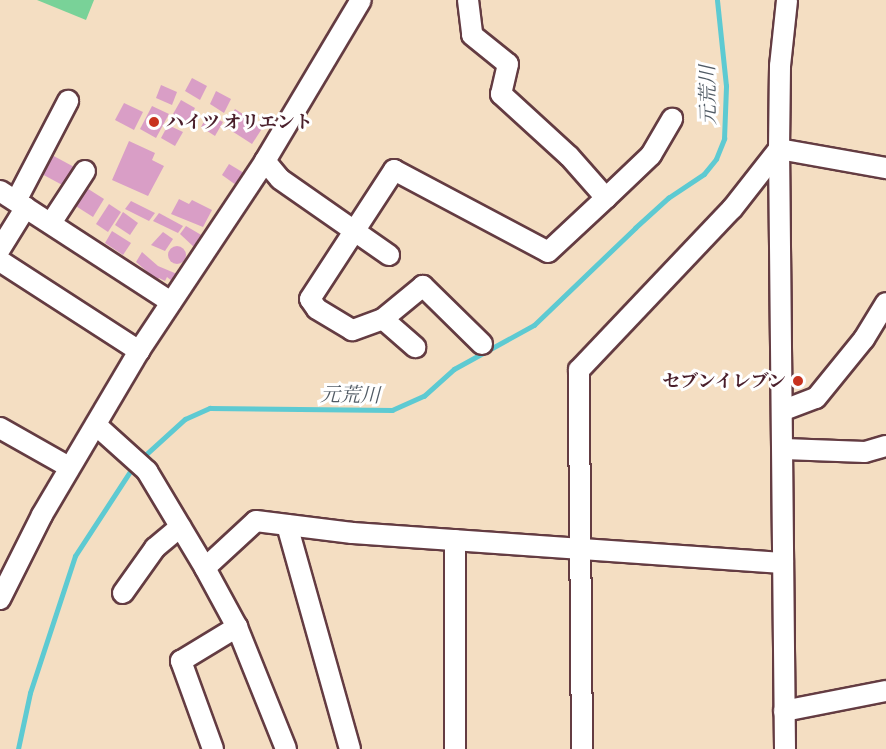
<!DOCTYPE html>
<html>
<head>
<meta charset="utf-8">
<style>
  body { margin:0 }
  #map { position:relative; width:886px; height:749px; overflow:hidden; background:#f4dec2; font-family:Alegreya,"Noto Serif JP",serif }
  div>[style] { position:absolute }
  .green>* { inset:0; background:#79d298 }
  .stream>* { height:4.5px; margin:-2.25px; padding:0 2.25px; transform-origin:2.25px; border-radius:2.25px; background:#5dcad2 }
  .building>* { inset:0; background:#d99ec6 }
  .round { border-radius:50% }
  .roads { filter:drop-shadow(2px 0 #643c42) drop-shadow(-2px 0 #643c42) drop-shadow(0 2px #643c42) drop-shadow(0 -2px #643c42) }
  .minor>* { height:20px; margin:-10px; padding:0 10px; transform-origin:10px; border-radius:10px; background:#fff }
  .dots>* { width:16px; height:16px; translate:-50% -50%; box-sizing:border-box; border:3px solid #fff; border-radius:50% }
  span { translate:-50% -50%; white-space:nowrap; text-align:center; line-height:1.15; -webkit-text-stroke:6px #fff; paint-order:stroke }
  .poi-label { font-size:18px; color:#4a1f2b; font-weight:700 }
  .left { translate:0 -50%; text-align:left }
  .right { translate:-100% -50%; text-align:right }
  .water-label { font-size:20px; color:#515b65; font-style:italic }
</style>
</head>
<body>
<div id="map">
  <div class="green">
    <div style="clip-path:polygon(37px 0,94px 0,86px 20px)"></div>
  </div>
  <div class="stream">
    <div style="left:141px;top:459px;width:59px;rotate:-42.3deg"></div>
    <div style="left:185px;top:419px;width:27px;rotate:-24deg"></div>
    <div style="left:210px;top:408px;width:182px;rotate:0.6deg"></div>
    <div style="left:392px;top:410px;width:35px;rotate:-24deg"></div>
    <div style="left:424px;top:396px;width:40px;rotate:-42deg"></div>
    <div style="left:454px;top:369px;width:91px;rotate:-28.8deg"></div>
    <div style="left:534px;top:325px;width:140px;rotate:-43.8deg"></div>
    <div style="left:635px;top:228px;width:45px;rotate:-42.3deg"></div>
    <div style="left:668px;top:198px;width:43px;rotate:-33.7deg"></div>
    <div style="left:704px;top:174px;width:19px;rotate:-51deg"></div>
    <div style="left:716px;top:159px;width:22px;rotate:-68deg"></div>
    <div style="left:724px;top:139px;width:53px;rotate:-87.8deg"></div>
    <div style="left:726px;top:86px;width:86px;rotate:-96deg"></div>
    <div style="left:18px;top:749px;width:57px;rotate:-77.9deg"></div>
    <div style="left:30px;top:693px;width:144px;rotate:-71.8deg"></div>
    <div style="left:75px;top:556px;width:106px;rotate:-56.9deg"></div>
  </div>
  <div class="building">
    <div style="clip-path:polygon(192px 78px,207px 86px,200px 100px,185px 91px)"></div>
    <div style="clip-path:polygon(161px 85px,177px 92px,172px 105px,156px 98px)"></div>
    <div style="clip-path:polygon(216px 91px,231px 99px,224px 113px,210px 104px)"></div>
    <div style="clip-path:polygon(181px 100px,195px 108px,188px 122px,173px 114px)"></div>
    <div style="clip-path:polygon(124px 103px,143px 112px,134px 130px,115px 120px)"></div>
    <div style="clip-path:polygon(152px 106px,169px 114px,156px 138px,140px 129px)"></div>
    <div style="clip-path:polygon(235px 109px,263px 127px,252px 144px,224px 126px)"></div>
    <div style="clip-path:polygon(208px 114px,223px 122px,215px 136px,201px 127px)"></div>
    <div style="clip-path:polygon(168px 125px,183px 132px,175px 146px,161px 138px)"></div>
    <div style="clip-path:polygon(129px 141px,155px 153px,152px 160px,164px 166px,148px 196px,112px 180px)"></div>
    <div style="clip-path:polygon(50px 154px,76px 168px,66px 187px,40px 173px)"></div>
    <div style="clip-path:polygon(229px 164px,244px 173px,236px 185px,222px 175px)"></div>
    <div style="clip-path:polygon(82px 185px,104px 199px,93px 217px,71px 203px)"></div>
    <div style="clip-path:polygon(179px 199px,189px 204px,192px 200px,212px 210px,203px 227px,171px 214px)"></div>
    <div style="clip-path:polygon(131px 201px,155px 213px,149px 221px,125px 209px)"></div>
    <div style="clip-path:polygon(109px 204px,121px 212px,108px 232px,96px 224px)"></div>
    <div style="clip-path:polygon(123px 212px,138px 223px,130px 235px,115px 225px)"></div>
    <div style="clip-path:polygon(159px 213px,183px 226px,178px 233px,153px 221px)"></div>
    <div style="clip-path:polygon(186px 226px,203px 236px,195px 248px,180px 234px)"></div>
    <div style="clip-path:polygon(112px 231px,131px 243px,123px 255px,105px 243px)"></div>
    <div style="clip-path:polygon(163px 232px,173px 239px,165px 251px,151px 245px)"></div>
    <div class="round" style="left:168px;top:246px;width:18px;height:18px"></div>
    <div style="clip-path:polygon(142px 252px,158px 266px,177px 274px,172px 281px,167px 277px,165px 281px,159px 278px,157px 280px,136px 262px)"></div>
  </div>
  <div class="roads">
    <div class="minor">
      <div style="left:468px;top:0;width:35px;rotate:83deg"></div>
      <div style="left:472px;top:35px;width:46px;rotate:38.9deg"></div>
      <div style="left:508px;top:64px;width:31px;rotate:103deg"></div>
      <div style="left:501px;top:94px;width:92px;rotate:42.4deg"></div>
      <div style="left:569px;top:156px;width:56px;rotate:48.6deg"></div>
      <div style="left:606px;top:198px;width:62px;rotate:-43.7deg"></div>
      <div style="left:651px;top:155px;width:42px;rotate:-59.7deg"></div>
      <div style="left:265px;top:161px;width:23px;rotate:50deg"></div>
      <div style="left:280px;top:179px;width:133px;rotate:34.9deg"></div>
      <div style="left:0;top:191px;width:204px;rotate:33deg"></div>
      <div style="left:16px;top:201px;width:113px;rotate:-62.5deg"></div>
      <div style="left:51px;top:223px;width:62px;rotate:-56.8deg"></div>
      <div style="left:0;top:249px;width:49px;rotate:-58.2deg"></div>
      <div style="left:0;top:261px;width:166px;rotate:32.9deg"></div>
      <div style="left:383px;top:319px;width:43px;rotate:41.2deg"></div>
      <div style="left:482px;top:344px;width:83px;rotate:-135.5deg"></div>
      <div style="left:423px;top:286px;width:52px;rotate:140.5deg"></div>
      <div style="left:383px;top:319px;width:33px;rotate:160deg"></div>
      <div style="left:352px;top:330px;width:41px;rotate:-149deg"></div>
      <div style="left:317px;top:309px;width:12px;rotate:-125deg"></div>
      <div style="left:310px;top:299px;width:154px;rotate:-56.9deg"></div>
      <div style="left:394px;top:170px;width:174px;rotate:28deg"></div>
      <div style="left:548px;top:252px;width:79px;rotate:-43deg"></div>
      <div style="left:784px;top:410px;width:34px;rotate:-21deg"></div>
      <div style="left:816px;top:398px;width:76px;rotate:-50.9deg"></div>
      <div style="left:864px;top:339px;width:42px;rotate:-58.6deg"></div>
      <div style="left:96px;top:425px;width:69px;rotate:42deg"></div>
      <div style="left:147px;top:471px;width:113px;rotate:59.1deg"></div>
      <div style="left:205px;top:568px;width:67px;rotate:61.5deg"></div>
      <div style="left:237px;top:627px;width:131px;rotate:68.1deg"></div>
      <div style="left:0;top:428px;width:79px;rotate:29.5deg"></div>
      <div style="left:784px;top:449px;width:81px;rotate:2.1deg"></div>
      <div style="left:865px;top:452px;width:22px;rotate:-16deg"></div>
      <div style="left:287px;top:525px;width:233px;rotate:74.3deg"></div>
      <div style="left:205px;top:568px;width:69px;rotate:-42.7deg"></div>
      <div style="left:256px;top:521px;width:97px;rotate:7.1deg"></div>
      <div style="left:352px;top:533px;width:432px;rotate:4deg"></div>
      <div style="left:123px;top:593px;width:55px;rotate:-54.6deg"></div>
      <div style="left:155px;top:548px;width:33px;rotate:-40deg"></div>
      <div style="left:0;top:599px;width:94px;rotate:-63.4deg"></div>
      <div style="left:42px;top:515px;width:191px;rotate:-59.4deg"></div>
      <div style="left:139px;top:351px;width:228px;rotate:-56.4deg"></div>
      <div style="left:265px;top:161px;width:187px;rotate:-59.2deg"></div>
      <div style="left:784px;top:711px;width:104px;rotate:-11.1deg"></div>
      <div style="left:213px;top:749px;width:94px;rotate:-110deg"></div>
      <div style="left:181px;top:661px;width:66px;rotate:-31.3deg"></div>
      <div style="left:455px;top:749px;width:209px;rotate:-90deg"></div>
      <div style="left:582px;top:749px;width:379px;rotate:-90.5deg"></div>
      <div style="left:579px;top:370px;width:222px;rotate:-46.5deg"></div>
      <div style="left:732px;top:209px;width:76px;rotate:-51.9deg"></div>
      <div style="left:779px;top:149px;width:109px;rotate:10.1deg"></div>
      <div style="left:785px;top:749px;width:600px;rotate:-90.57deg"></div>
      <div style="left:779px;top:149px;width:83px;rotate:-89.3deg"></div>
      <div style="left:780px;top:66px;width:66px;rotate:-83.9deg"></div>
    </div>
  </div>
  <div class="dots">
    <div style="left:154px;top:122px;background:#c8321e"></div>
    <div style="left:798px;top:381px;background:#c8321e"></div>
  </div>
  <div class="poi-label">
    <span class="left" style="left:166px;top:122px">ハイツ オリエント</span>
    <span class="right" style="left:786px;top:381px">セブンイレブン</span>
  </div>
  <div class="water-label">
    <span style="left:708px;top:95px;rotate:-91deg">元荒川</span>
    <span style="left:350px;top:395px;rotate:1deg">元荒川</span>
  </div>
</div>
</body>
</html>
